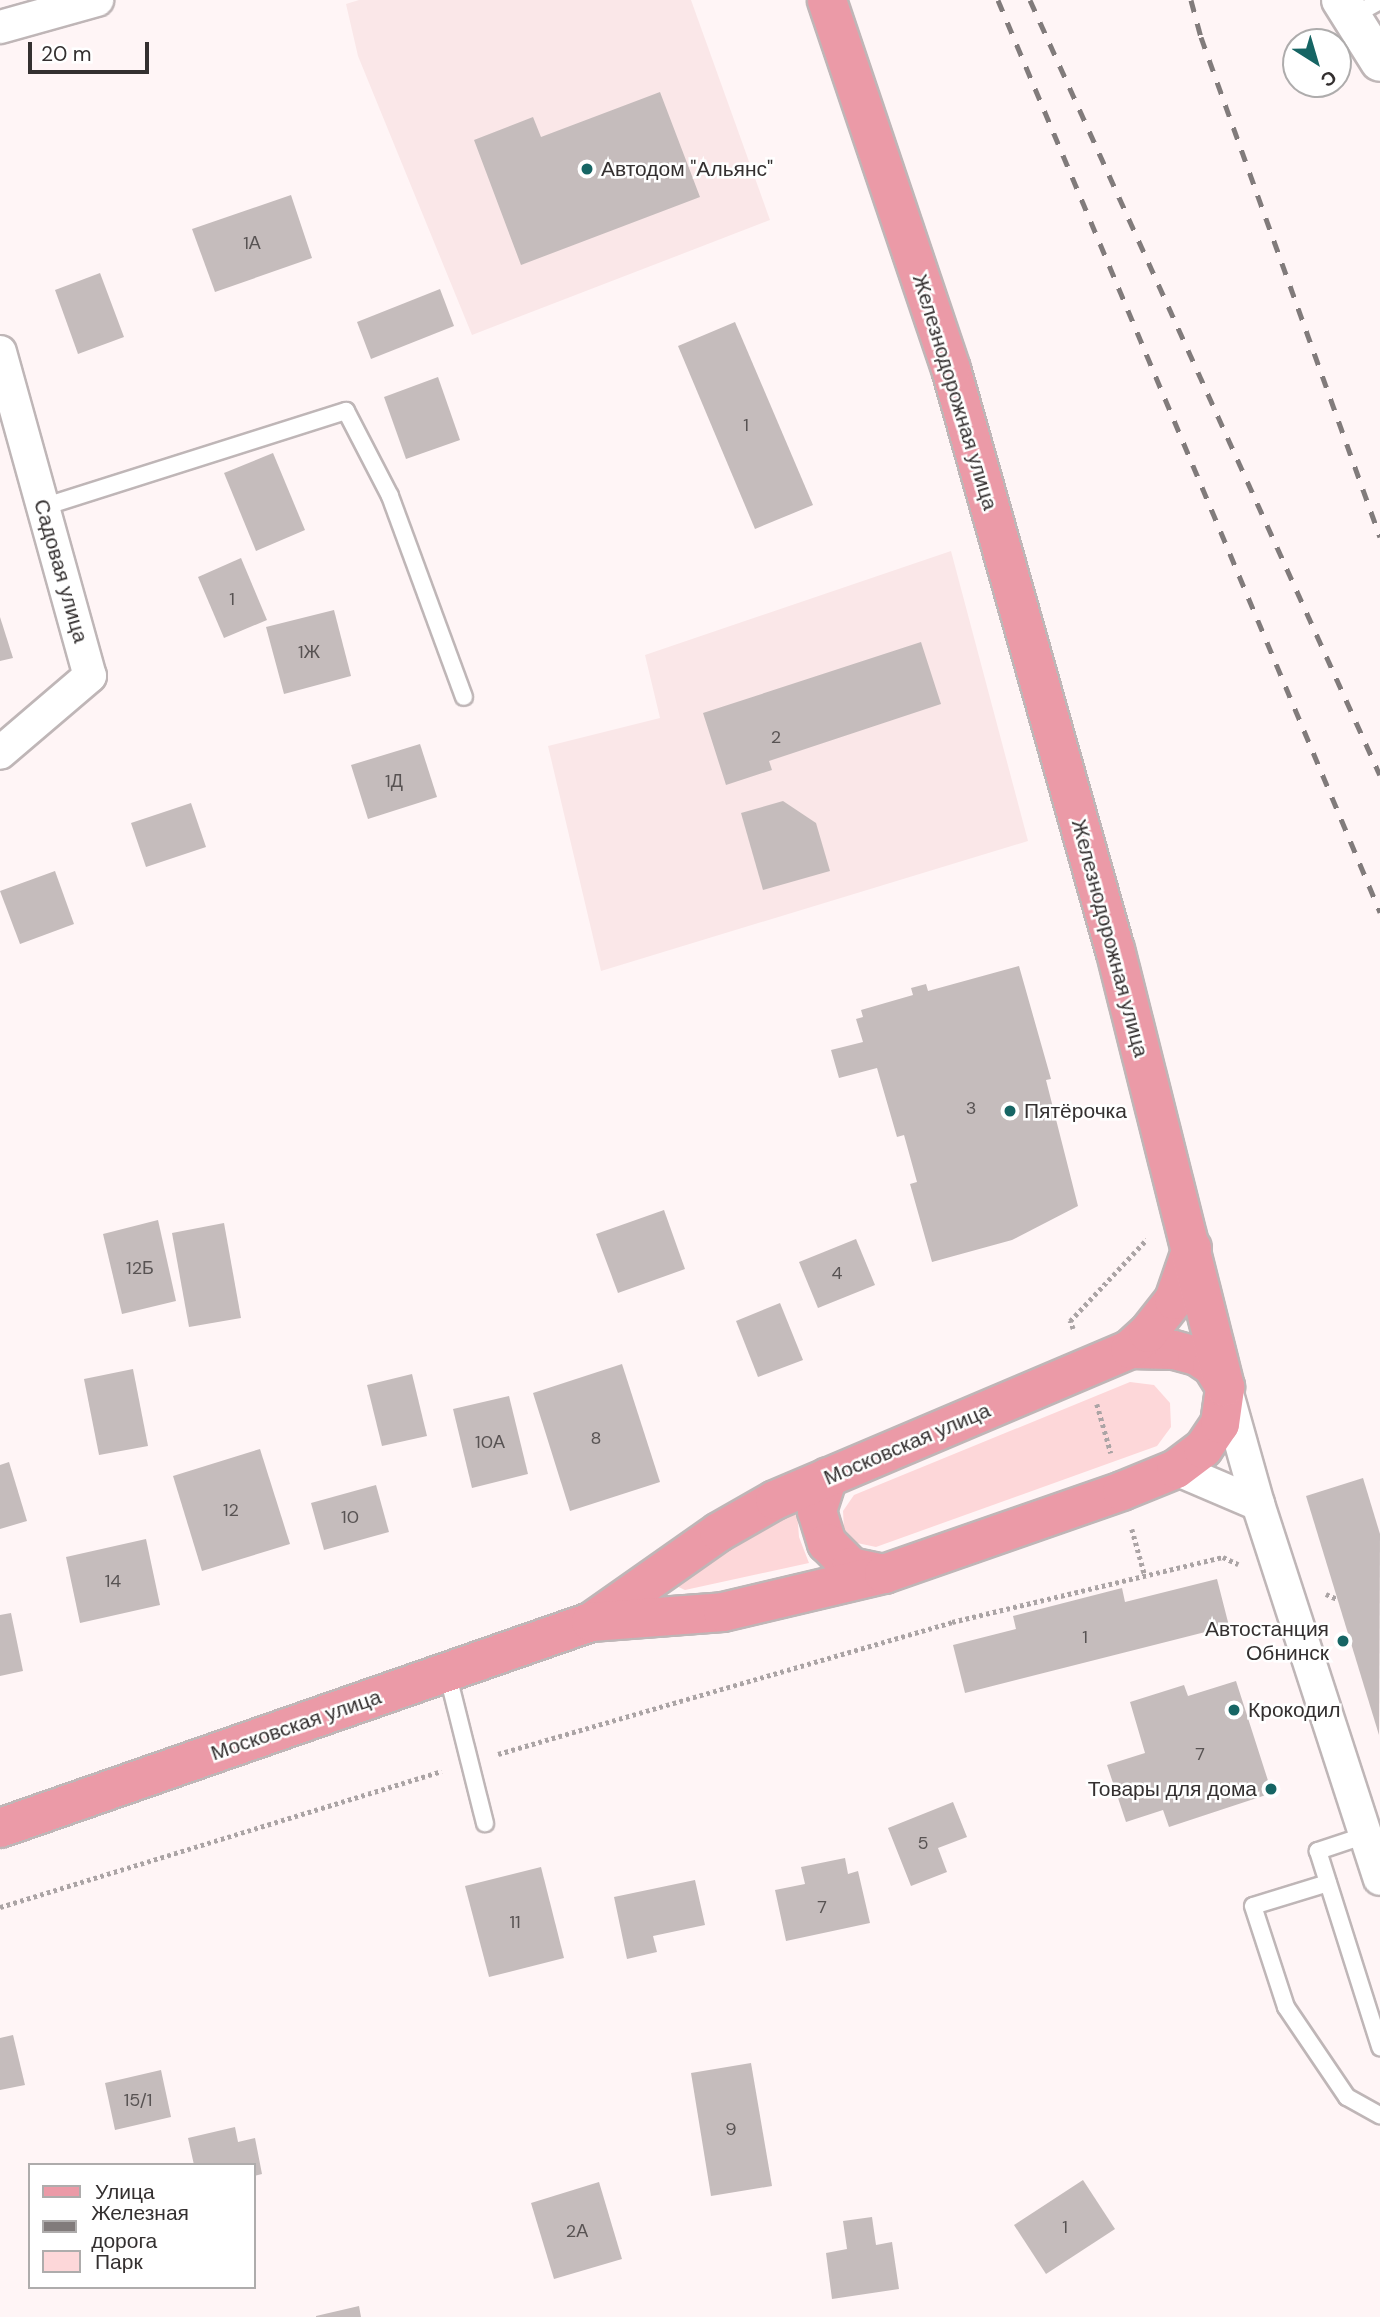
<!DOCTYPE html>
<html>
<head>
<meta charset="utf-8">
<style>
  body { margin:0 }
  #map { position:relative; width:1380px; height:2317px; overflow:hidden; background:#fff5f6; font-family:"DM Sans",sans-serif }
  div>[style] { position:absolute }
  .built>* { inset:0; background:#fae7e8 }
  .green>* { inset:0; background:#fdd7d9 }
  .building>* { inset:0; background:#c5bcbc }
  .path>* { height:4.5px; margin-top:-2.25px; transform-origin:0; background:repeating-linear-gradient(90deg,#aba4a5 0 3.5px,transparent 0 7px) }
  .roads { filter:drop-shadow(2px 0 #bfb6b7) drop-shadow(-2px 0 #bfb6b7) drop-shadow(0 2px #bfb6b7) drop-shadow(0 -2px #bfb6b7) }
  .lane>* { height:16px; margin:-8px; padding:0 8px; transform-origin:8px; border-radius:8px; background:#fff }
  .street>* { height:32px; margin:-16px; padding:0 16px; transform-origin:16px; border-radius:16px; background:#fff }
  .secondary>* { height:38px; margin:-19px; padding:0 19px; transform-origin:19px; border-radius:19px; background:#fff }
  .primary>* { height:38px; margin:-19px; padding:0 19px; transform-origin:19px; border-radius:19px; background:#eb9aa7 }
  .rail>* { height:5px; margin-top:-2.5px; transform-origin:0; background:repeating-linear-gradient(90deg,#817b7b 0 12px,transparent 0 24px) }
  .dots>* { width:19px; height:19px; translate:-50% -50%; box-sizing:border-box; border:4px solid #fff; border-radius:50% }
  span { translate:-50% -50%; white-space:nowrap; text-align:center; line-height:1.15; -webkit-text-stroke:5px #fff; paint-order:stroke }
  .number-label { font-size:18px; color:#585353 }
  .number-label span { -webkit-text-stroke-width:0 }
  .poi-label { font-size:21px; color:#343030 }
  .left { translate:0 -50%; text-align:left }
  .right { translate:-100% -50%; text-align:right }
  .street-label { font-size:21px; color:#343030 }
  .legend { position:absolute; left:28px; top:2163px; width:228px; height:126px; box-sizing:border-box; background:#fff; border:2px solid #aeacac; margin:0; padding:9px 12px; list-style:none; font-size:21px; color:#343030 }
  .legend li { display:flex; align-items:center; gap:14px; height:35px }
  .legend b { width:35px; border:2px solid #aeacac }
  .north { position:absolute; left:1282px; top:28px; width:70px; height:70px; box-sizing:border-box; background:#fff; border:2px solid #aeacac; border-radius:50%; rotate:143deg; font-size:19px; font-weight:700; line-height:28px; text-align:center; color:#343030 }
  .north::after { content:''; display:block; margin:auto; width:24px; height:32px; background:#166564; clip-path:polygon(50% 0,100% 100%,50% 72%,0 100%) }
  .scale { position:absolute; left:28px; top:42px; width:121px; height:32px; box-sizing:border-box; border:4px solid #343030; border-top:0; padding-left:9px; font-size:21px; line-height:24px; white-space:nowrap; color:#343030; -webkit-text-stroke:5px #fff; paint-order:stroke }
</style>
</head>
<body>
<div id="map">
  <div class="built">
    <div style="clip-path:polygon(359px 0,691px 0,770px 220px,472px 335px,358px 56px,346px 4px)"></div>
    <div style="clip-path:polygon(951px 551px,1028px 841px,601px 971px,548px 746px,660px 718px,645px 655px)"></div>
  </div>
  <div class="green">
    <div style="clip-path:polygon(1130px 1382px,1154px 1385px,1170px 1403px,1171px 1427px,1157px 1446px,876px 1547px,857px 1543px,844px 1529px,843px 1511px,854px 1495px)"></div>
    <div style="clip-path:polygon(797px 1511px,799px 1537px,809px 1563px,685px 1590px,674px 1585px,676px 1580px)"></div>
  </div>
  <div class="building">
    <div style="clip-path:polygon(660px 92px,700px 197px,521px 265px,474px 140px,533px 117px,541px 137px)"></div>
    <div style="clip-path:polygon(291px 195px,312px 258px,215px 292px,192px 229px)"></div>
    <div style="clip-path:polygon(100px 273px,124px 337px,78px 354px,55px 290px)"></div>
    <div style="clip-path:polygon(440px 289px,454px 326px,371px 359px,357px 322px)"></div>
    <div style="clip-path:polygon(735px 322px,813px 505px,755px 529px,678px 346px)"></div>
    <div style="clip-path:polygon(438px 377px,460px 440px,406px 459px,384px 397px)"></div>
    <div style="clip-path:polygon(273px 453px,305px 530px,256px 551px,224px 473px)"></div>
    <div style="clip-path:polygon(241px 558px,267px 620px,224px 638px,198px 577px)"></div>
    <div style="clip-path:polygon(334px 610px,351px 676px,284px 694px,266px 627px)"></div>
    <div style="clip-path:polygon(0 617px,13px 658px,0 661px)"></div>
    <div style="clip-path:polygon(921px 642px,941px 704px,769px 761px,772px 770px,726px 785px,703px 713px)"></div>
    <div style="clip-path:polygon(420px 744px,437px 797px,368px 819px,351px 765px)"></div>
    <div style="clip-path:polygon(783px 801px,816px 823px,830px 871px,763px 890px,741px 813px)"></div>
    <div style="clip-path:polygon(191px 803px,206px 847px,146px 867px,131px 823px)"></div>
    <div style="clip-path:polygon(55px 871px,74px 924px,20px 944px,0 891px)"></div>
    <div style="clip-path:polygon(1019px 966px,1051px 1079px,1046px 1080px,1078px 1206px,1012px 1240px,932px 1262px,910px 1184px,917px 1182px,904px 1135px,897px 1137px,877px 1068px,839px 1078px,831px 1050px,863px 1042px,856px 1019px,863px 1017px,861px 1010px,913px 995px,911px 988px,926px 984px,928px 991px)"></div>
    <div style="clip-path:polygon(664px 1210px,685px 1269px,618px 1293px,596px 1234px)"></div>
    <div style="clip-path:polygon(158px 1220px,176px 1301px,122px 1314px,103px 1234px)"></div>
    <div style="clip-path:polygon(224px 1223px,241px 1318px,189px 1327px,172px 1233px)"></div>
    <div style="clip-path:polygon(856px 1239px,875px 1285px,818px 1308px,799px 1262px)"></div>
    <div style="clip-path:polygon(780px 1303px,803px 1360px,758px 1377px,736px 1321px)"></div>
    <div style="clip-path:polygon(622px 1364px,660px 1482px,570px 1511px,533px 1393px)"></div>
    <div style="clip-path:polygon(133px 1369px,148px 1446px,99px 1455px,84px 1379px)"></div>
    <div style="clip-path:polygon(412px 1374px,427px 1436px,382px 1446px,367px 1385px)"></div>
    <div style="clip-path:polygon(509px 1396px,528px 1474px,472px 1488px,453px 1409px)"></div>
    <div style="clip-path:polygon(260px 1449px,290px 1544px,202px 1571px,173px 1476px)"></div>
    <div style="clip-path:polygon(9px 1462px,27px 1521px,0 1529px,0 1465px)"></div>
    <div style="clip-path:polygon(1363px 1478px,1380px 1534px,1379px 1735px,1306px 1496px)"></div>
    <div style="clip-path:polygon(376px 1485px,389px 1532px,324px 1550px,311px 1503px)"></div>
    <div style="clip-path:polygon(146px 1539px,160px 1605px,80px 1623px,66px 1557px)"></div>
    <div style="clip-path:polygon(1217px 1579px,1229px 1626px,965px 1693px,953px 1645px,1016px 1629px,1013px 1616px,1122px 1588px,1125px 1602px)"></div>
    <div style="clip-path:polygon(11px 1613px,23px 1671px,0 1676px,0 1615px)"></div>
    <div style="clip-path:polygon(1236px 1681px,1272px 1793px,1169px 1827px,1163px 1810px,1126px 1822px,1107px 1765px,1145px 1753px,1130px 1702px,1184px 1685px,1188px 1696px)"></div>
    <div style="clip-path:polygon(953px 1802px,967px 1837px,938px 1848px,947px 1872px,911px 1886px,888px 1828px)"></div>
    <div style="clip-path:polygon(845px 1858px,848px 1874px,858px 1871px,870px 1923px,786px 1941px,775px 1890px,805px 1884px,801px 1867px)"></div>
    <div style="clip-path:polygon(541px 1867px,564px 1958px,489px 1977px,465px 1886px)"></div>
    <div style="clip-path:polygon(695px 1880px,705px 1925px,653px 1936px,657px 1952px,627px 1959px,614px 1897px)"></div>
    <div style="clip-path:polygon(13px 2035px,25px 2085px,0 2090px,0 2038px)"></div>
    <div style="clip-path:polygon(751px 2063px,772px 2186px,711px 2196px,691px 2073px)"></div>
    <div style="clip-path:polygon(161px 2070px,171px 2117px,115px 2130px,105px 2083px)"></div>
    <div style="clip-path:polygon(235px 2127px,238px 2142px,255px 2138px,262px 2174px,254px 2176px,254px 2165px,194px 2165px,188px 2138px)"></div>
    <div style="clip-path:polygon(1083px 2180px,1115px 2229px,1046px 2274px,1014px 2225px)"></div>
    <div style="clip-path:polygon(599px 2182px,622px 2259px,554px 2279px,531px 2203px)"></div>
    <div style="clip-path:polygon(872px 2217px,876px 2245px,892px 2242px,899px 2289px,832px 2299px,826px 2253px,847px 2249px,843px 2221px)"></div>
    <div style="clip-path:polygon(359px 2306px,361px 2317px,316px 2317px,316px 2316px)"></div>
  </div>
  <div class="path">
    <div style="left:1073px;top:1329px;width:9px;rotate:-111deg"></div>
    <div style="left:1070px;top:1321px;width:112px;rotate:-46.8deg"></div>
    <div style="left:1097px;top:1404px;width:51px;rotate:74.1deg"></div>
    <div style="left:1132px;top:1529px;width:49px;rotate:74.5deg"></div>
    <div style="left:1326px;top:1594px;width:12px;rotate:24deg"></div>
    <div style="left:498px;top:1754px;width:473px;rotate:-16.2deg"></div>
    <div style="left:952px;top:1622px;width:279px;rotate:-13.5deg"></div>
    <div style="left:1223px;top:1557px;width:17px;rotate:25deg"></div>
    <div style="left:0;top:1907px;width:462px;rotate:-17.1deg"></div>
  </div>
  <div class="roads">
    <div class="lane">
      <div style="left:1351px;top:17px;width:33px;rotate:-29deg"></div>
      <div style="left:43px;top:507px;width:318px;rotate:-17.6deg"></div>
      <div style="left:346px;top:411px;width:96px;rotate:62.6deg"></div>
      <div style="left:390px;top:496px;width:214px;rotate:69.8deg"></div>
      <div style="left:447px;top:1672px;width:156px;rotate:75.9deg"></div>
      <div style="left:1366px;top:1835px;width:51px;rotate:161.6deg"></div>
      <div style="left:1318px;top:1851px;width:206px;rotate:72.4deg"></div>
      <div style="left:1328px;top:1883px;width:78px;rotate:163deg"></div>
      <div style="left:1253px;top:1906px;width:106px;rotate:71.9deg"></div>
      <div style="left:1286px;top:2007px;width:109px;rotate:55.9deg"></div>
      <div style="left:1347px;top:2097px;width:38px;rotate:29deg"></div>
    </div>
    <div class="street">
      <div style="left:0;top:27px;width:101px;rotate:-15.6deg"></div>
      <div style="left:0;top:352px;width:336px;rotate:74.5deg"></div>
      <div style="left:90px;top:676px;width:118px;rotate:139.5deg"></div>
      <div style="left:1226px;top:1390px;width:118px;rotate:74.3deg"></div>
      <div style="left:1258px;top:1504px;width:394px;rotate:72deg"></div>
      <div style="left:1176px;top:1469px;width:89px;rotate:23.1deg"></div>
    </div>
    <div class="secondary">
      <div style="left:1341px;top:0;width:73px;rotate:57.8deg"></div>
    </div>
    <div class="primary">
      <div style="left:1130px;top:1349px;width:44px;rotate:1.3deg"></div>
      <div style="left:1174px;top:1350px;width:24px;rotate:15deg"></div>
      <div style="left:1197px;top:1356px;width:18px;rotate:34deg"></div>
      <div style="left:1212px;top:1366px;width:25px;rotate:58deg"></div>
      <div style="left:828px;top:1477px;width:36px;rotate:108deg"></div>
      <div style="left:817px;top:1511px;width:34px;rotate:73deg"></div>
      <div style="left:827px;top:1543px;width:34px;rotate:45deg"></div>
      <div style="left:851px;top:1567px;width:34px;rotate:12deg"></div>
      <div style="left:591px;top:1622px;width:156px;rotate:-35.1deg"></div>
      <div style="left:719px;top:1532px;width:64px;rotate:-29.7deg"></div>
      <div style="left:775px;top:1500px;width:386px;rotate:-23deg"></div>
      <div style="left:1130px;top:1349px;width:24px;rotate:-42deg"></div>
      <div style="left:1148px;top:1333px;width:42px;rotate:-51.8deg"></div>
      <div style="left:1174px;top:1300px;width:55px;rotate:-70.9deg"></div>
      <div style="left:0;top:1828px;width:626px;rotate:-19.22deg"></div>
      <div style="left:591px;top:1622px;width:132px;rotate:-4.3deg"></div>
      <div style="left:723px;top:1612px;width:165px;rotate:-13.3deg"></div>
      <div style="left:884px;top:1574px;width:252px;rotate:-19.2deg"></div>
      <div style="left:1122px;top:1491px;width:58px;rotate:-22.2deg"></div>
      <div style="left:1176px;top:1469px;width:34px;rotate:-37deg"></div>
      <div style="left:1203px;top:1449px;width:30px;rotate:-56deg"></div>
      <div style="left:1220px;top:1424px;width:37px;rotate:-82deg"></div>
      <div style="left:1225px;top:1387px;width:451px;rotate:-104.1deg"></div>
      <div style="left:1115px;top:950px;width:604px;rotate:-105.76deg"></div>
      <div style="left:951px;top:369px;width:389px;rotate:-108.6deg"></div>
    </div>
  </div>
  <div class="rail">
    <div style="left:998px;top:0;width:989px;rotate:67.27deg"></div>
    <div style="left:1030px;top:0;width:850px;rotate:65.7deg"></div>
    <div style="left:1191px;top:0;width:38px;rotate:75deg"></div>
    <div style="left:1201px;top:37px;width:531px;rotate:70.3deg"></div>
  </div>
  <div class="dots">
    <div style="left:587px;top:169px;background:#166564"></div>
    <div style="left:1010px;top:1111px;background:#166564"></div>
    <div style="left:1343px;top:1641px;background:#166564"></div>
    <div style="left:1234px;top:1710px;background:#166564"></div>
    <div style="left:1271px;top:1789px;background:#166564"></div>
  </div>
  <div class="number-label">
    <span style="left:252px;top:243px">1А</span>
    <span style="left:746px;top:425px">1</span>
    <span style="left:232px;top:599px">1</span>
    <span style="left:309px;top:652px">1Ж</span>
    <span style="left:776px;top:737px">2</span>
    <span style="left:394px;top:781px">1Д</span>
    <span style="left:971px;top:1108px">3</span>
    <span style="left:140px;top:1268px">12Б</span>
    <span style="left:837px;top:1273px">4</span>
    <span style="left:596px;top:1438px">8</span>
    <span style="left:490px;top:1442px">10А</span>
    <span style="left:231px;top:1510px">12</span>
    <span style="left:350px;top:1517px">10</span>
    <span style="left:113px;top:1581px">14</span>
    <span style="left:1085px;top:1637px">1</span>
    <span style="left:1200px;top:1754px">7</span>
    <span style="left:923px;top:1843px">5</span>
    <span style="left:822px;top:1907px">7</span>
    <span style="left:515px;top:1922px">11</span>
    <span style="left:138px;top:2100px">15/1</span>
    <span style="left:731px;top:2129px">9</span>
    <span style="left:1065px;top:2227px">1</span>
    <span style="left:577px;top:2231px">2А</span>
  </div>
  <div class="poi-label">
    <span class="left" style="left:601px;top:169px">Автодом "Альянс"</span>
    <span class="left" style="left:1024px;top:1111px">Пятёрочка</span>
    <span class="right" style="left:1329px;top:1641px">Автостанция<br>Обнинск</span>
    <span class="left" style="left:1248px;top:1710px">Крокодил</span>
    <span class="right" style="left:1257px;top:1789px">Товары для дома</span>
  </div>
  <div class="street-label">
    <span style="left:955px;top:392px;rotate:73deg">Железнодорожная улица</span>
    <span style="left:61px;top:571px;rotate:74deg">Садовая улица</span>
    <span style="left:1110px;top:938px;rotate:75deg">Железнодорожная улица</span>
    <span style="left:907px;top:1444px;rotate:-23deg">Московская улица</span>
    <span style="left:296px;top:1725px;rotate:-19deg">Московская улица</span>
  </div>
  <ul class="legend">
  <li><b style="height:9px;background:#eb9aa7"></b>Улица</li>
  <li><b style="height:9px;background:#817b7b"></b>Железная дорога</li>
  <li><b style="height:19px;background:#fdd7d9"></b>Парк</li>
  </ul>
  <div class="north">С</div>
  <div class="scale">20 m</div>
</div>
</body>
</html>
